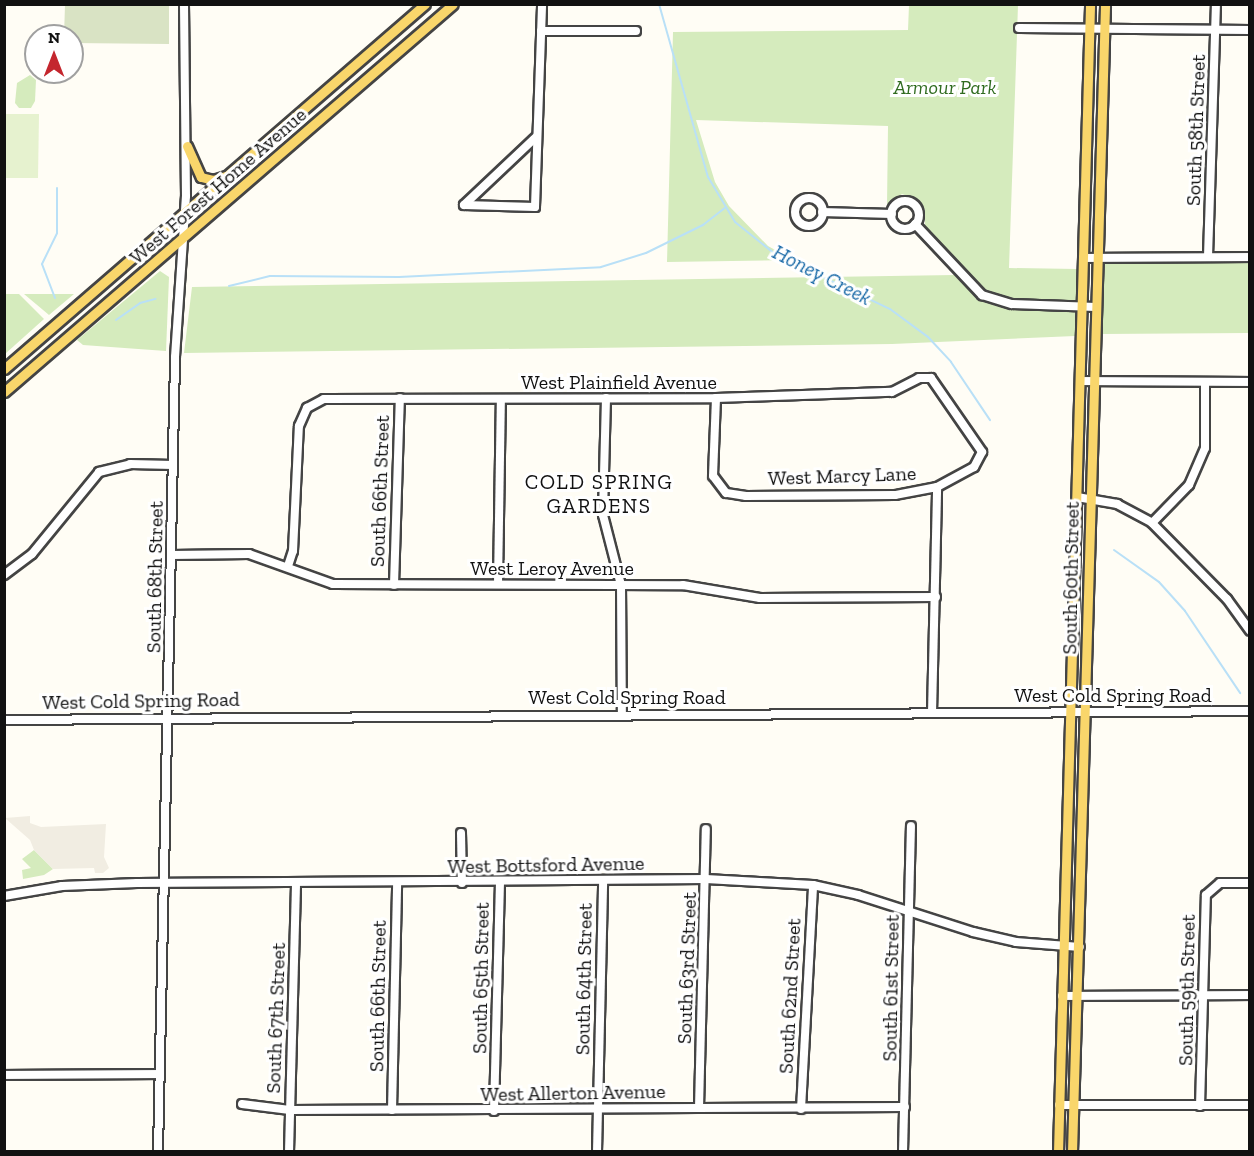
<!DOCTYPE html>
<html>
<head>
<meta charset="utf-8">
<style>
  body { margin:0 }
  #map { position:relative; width:1254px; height:1156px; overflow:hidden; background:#fffdf5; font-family:"Zilla Slab",serif }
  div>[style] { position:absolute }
  .green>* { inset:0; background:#d5ebbd }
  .cemetery>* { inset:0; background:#d9e3c4 }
  .pitch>* { inset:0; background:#e6f2cf }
  .plaza>* { inset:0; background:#f1ede2 }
  .stream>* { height:2px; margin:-1px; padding:0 1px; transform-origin:1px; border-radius:1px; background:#b9e0f7 }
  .roads { filter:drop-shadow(2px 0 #444) drop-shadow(-2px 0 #444) drop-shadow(0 2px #444) drop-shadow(0 -2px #444) }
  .minor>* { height:8px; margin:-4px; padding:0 4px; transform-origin:4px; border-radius:4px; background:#fff }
  .minor>.ring { margin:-4px; padding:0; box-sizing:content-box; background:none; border:8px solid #fff; border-radius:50% }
  .major>* { height:9px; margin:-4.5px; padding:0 4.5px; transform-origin:4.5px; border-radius:4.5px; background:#f9d66b }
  span { translate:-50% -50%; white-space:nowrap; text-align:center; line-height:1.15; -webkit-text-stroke:6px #fff; paint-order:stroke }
  .park-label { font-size:20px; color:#2f6b1f; font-style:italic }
  .street-label { font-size:20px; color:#111 }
  .water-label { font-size:21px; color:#1768a6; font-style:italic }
  .neighbourhood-label { font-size:21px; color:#111; letter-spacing:1.5px }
  .frame { position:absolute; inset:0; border:6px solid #111; pointer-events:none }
  .north { position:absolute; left:24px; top:24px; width:60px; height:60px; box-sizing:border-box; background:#fff; border:2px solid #a0a0a0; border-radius:50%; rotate:0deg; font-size:16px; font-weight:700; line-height:24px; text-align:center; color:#111 }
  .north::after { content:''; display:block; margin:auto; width:21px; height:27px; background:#c4262e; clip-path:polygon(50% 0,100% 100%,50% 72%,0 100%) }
</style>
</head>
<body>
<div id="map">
  <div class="green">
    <div style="clip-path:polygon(909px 5px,1018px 5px,1009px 268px,1077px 269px,1076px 300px,1019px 300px,990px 293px,970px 278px,925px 229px,925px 210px,919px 200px,902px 194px,887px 205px,888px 126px,696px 120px,715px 182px,729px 206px,768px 246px,793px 260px,667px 262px,673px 32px,908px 30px)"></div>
    <div style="clip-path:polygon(30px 75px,36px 80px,35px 101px,31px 108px,19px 108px,15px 103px,17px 83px)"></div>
    <div style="clip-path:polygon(1249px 261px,1249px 333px,1101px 334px,1103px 264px)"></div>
    <div style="clip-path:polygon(160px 271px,169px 277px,166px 351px,83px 345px,77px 340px)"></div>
    <div style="clip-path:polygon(954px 275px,974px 295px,994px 305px,1073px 311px,1077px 315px,1075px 336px,892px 344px,184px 353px,192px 287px)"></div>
    <div style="clip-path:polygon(5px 294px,19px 294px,44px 319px,5px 354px)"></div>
    <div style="clip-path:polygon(24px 294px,74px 294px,49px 315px)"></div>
    <div style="clip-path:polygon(34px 850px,53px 869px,44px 875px,23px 879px,22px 870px,31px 868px,22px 859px)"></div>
  </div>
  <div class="cemetery">
    <div style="clip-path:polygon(65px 5px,169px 5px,169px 44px,72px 43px,72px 36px,64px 36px)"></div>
  </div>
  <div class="pitch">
    <div style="clip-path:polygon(5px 114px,39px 114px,38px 178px,5px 178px)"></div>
  </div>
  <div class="plaza">
    <div style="clip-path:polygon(30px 816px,30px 823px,41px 827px,106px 824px,104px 857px,109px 868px,103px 873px,95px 873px,94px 868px,53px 869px,34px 850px,30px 840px,5px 818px)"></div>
  </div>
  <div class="stream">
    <div style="left:659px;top:4px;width:180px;rotate:74.2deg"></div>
    <div style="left:708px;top:177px;width:52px;rotate:59deg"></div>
    <div style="left:735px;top:222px;width:51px;rotate:38.7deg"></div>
    <div style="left:775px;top:254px;width:127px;rotate:25.6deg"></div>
    <div style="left:890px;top:309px;width:47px;rotate:36.4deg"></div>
    <div style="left:928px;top:337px;width:34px;rotate:47deg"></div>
    <div style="left:951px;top:362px;width:70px;rotate:56.1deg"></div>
    <div style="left:229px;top:286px;width:42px;rotate:-13.7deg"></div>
    <div style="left:270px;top:276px;width:129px;rotate:0.4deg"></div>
    <div style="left:399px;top:277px;width:202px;rotate:-2.8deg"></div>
    <div style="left:601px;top:267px;width:47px;rotate:-17.3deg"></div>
    <div style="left:646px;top:253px;width:64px;rotate:-26.2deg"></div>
    <div style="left:703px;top:225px;width:28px;rotate:-38deg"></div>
    <div style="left:55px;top:298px;width:36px;rotate:-111deg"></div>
    <div style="left:42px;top:264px;width:34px;rotate:-64deg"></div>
    <div style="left:57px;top:233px;width:45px;rotate:-90deg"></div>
    <div style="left:116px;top:320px;width:29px;rotate:-35deg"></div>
    <div style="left:140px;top:303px;width:16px;rotate:-15deg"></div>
    <div style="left:1114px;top:550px;width:55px;rotate:35.4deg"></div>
    <div style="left:1159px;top:582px;width:39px;rotate:48deg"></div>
    <div style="left:1185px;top:611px;width:99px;rotate:56.1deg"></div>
  </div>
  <div class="roads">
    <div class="minor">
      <div style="left:1019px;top:28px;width:231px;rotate:0.5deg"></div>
      <div style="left:541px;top:31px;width:95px"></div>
      <div class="ring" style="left:795px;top:198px;width:20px;height:20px"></div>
      <div class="ring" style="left:891px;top:201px;width:20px;height:20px"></div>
      <div style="left:464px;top:205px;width:71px;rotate:1.6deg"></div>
      <div style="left:535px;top:207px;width:203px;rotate:-88deg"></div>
      <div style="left:464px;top:205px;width:100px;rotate:-43.4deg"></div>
      <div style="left:822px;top:212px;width:70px;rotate:1.6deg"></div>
      <div style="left:915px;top:224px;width:98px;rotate:46.7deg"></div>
      <div style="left:982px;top:295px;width:31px;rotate:17deg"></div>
      <div style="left:1012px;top:304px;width:84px;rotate:2deg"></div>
      <div style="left:1208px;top:257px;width:253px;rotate:-88.2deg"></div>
      <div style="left:1083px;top:258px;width:167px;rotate:-0.3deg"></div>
      <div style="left:1080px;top:381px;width:170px;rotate:0.3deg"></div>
      <div style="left:606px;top:398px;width:117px;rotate:91.5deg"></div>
      <div style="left:603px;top:515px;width:72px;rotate:75.6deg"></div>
      <div style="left:621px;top:585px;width:129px;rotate:89.6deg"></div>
      <div style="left:1077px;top:497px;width:41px;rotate:9.9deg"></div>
      <div style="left:1117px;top:504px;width:40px;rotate:28deg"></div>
      <div style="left:1152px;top:523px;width:107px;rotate:45.4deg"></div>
      <div style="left:1227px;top:599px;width:39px;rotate:54deg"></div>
      <div style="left:1152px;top:523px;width:53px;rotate:-45.8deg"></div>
      <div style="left:1189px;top:485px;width:40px;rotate:-66.6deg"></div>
      <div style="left:1205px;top:448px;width:66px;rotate:-90deg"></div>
      <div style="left:172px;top:555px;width:77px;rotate:-0.7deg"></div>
      <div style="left:249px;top:554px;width:89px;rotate:19.7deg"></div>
      <div style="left:333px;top:584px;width:350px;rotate:0.2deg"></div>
      <div style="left:683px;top:585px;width:78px;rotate:9.6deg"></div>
      <div style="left:760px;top:598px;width:176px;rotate:-0.3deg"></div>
      <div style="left:288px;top:566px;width:16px;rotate:-72deg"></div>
      <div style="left:293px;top:551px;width:125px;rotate:-87.3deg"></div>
      <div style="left:299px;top:426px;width:20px;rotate:-66deg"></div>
      <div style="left:307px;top:408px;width:19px;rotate:-28deg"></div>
      <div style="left:324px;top:399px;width:392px;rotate:-0.1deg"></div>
      <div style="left:716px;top:398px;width:176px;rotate:-2deg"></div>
      <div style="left:892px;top:392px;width:30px;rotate:-27deg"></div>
      <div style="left:919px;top:378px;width:12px"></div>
      <div style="left:931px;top:378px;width:90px;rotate:55.4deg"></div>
      <div style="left:982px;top:452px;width:17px;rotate:118deg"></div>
      <div style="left:974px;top:467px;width:42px;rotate:151.6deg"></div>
      <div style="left:937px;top:487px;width:43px;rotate:169.2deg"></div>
      <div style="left:895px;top:495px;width:149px;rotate:179.6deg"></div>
      <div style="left:746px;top:496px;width:20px;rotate:-171deg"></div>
      <div style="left:726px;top:493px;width:21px;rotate:-127deg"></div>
      <div style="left:713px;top:476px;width:78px;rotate:-87.8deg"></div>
      <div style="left:4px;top:575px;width:35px;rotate:-37deg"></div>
      <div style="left:32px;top:554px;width:106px;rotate:-50.7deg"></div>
      <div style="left:99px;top:472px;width:32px;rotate:-14deg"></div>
      <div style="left:130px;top:464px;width:43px;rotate:1.3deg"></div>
      <div style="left:498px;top:583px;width:184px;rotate:-89.1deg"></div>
      <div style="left:394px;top:585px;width:187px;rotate:-88.2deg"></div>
      <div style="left:932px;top:713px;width:226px;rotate:-88.7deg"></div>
      <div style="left:4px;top:720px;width:1246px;rotate:-0.41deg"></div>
      <div style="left:461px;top:833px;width:50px;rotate:88.9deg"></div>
      <div style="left:4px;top:896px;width:59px;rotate:-9.8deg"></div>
      <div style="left:62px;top:886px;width:75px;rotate:-2.3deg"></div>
      <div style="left:137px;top:883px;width:569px;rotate:-0.4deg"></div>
      <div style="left:706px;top:879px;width:107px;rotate:3.2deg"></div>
      <div style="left:813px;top:885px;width:46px;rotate:12.5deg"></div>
      <div style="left:858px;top:895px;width:121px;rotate:17.8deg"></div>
      <div style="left:973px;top:932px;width:44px;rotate:13.1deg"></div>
      <div style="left:1016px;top:942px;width:64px;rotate:4.5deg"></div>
      <div style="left:1062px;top:996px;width:188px;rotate:-0.3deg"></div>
      <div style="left:4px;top:1075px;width:155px;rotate:-0.4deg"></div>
      <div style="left:242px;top:1104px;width:48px;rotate:7.1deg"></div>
      <div style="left:290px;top:1110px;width:615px;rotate:-0.28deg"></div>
      <div style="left:1059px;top:1105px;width:191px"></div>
      <div style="left:1200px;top:1106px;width:211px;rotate:-88.4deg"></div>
      <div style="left:1206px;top:895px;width:18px;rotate:-41deg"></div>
      <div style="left:1220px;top:883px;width:30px"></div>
      <div style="left:699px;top:1108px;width:279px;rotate:-88.6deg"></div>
      <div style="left:801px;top:1109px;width:224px;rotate:-86.9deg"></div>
      <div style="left:392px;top:1110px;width:227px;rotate:-88.7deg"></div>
      <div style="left:494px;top:1111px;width:229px;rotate:-88.5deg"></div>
      <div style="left:158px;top:1152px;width:795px;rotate:-88.77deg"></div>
      <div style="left:175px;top:357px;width:161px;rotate:-86.1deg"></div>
      <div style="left:186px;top:196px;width:192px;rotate:-90.6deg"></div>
      <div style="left:289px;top:1152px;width:268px;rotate:-88.5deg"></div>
      <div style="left:597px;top:1152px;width:272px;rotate:-88.7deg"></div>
      <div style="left:903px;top:1152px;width:326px;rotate:-88.6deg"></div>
    </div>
    <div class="major">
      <div style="left:187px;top:146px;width:34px;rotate:66deg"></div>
      <div style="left:201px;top:177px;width:12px;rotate:14deg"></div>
      <div style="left:213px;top:180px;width:14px;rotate:-17deg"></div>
      <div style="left:4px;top:369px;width:557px;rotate:-40.92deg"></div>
      <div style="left:4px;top:392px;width:593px;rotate:-40.83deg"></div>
      <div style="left:1058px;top:1152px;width:1148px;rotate:-88.4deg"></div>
      <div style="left:1072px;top:1152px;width:1148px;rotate:-88.35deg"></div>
    </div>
  </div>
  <div class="park-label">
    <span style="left:945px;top:87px">Armour Park</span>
  </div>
  <div class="street-label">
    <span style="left:1196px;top:130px;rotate:-88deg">South 58th Street</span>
    <span style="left:218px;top:186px;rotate:-41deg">West Forest Home Avenue</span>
    <span style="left:619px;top:382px">West Plainfield Avenue</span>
    <span style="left:842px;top:476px;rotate:-2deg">West Marcy Lane</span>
    <span style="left:380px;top:491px;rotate:-88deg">South 66th Street</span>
    <span style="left:552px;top:568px">West Leroy Avenue</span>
    <span style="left:155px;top:577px;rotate:-89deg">South 68th Street</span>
    <span style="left:1071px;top:578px;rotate:-89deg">South 60th Street</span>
    <span style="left:1113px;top:695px">West Cold Spring Road</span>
    <span style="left:627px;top:697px">West Cold Spring Road</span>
    <span style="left:141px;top:701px;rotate:-1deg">West Cold Spring Road</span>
    <span style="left:546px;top:865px;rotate:-1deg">West Bottsford Avenue</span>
    <span style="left:687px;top:968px;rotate:-88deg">South 63rd Street</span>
    <span style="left:481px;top:978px;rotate:-89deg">South 65th Street</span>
    <span style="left:584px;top:979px;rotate:-89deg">South 64th Street</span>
    <span style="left:891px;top:988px;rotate:-89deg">South 61st Street</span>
    <span style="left:1187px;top:990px;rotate:-89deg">South 59th Street</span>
    <span style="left:378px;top:996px;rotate:-89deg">South 66th Street</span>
    <span style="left:790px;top:996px;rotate:-87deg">South 62nd Street</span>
    <span style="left:276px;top:1018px;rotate:-88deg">South 67th Street</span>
    <span style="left:573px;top:1093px;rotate:-1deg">West Allerton Avenue</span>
  </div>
  <div class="water-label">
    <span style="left:822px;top:275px;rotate:27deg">Honey Creek</span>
  </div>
  <div class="neighbourhood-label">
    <span style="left:599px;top:494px">COLD SPRING<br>GARDENS</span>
  </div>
  <div class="frame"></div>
  <div class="north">N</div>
</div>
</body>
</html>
